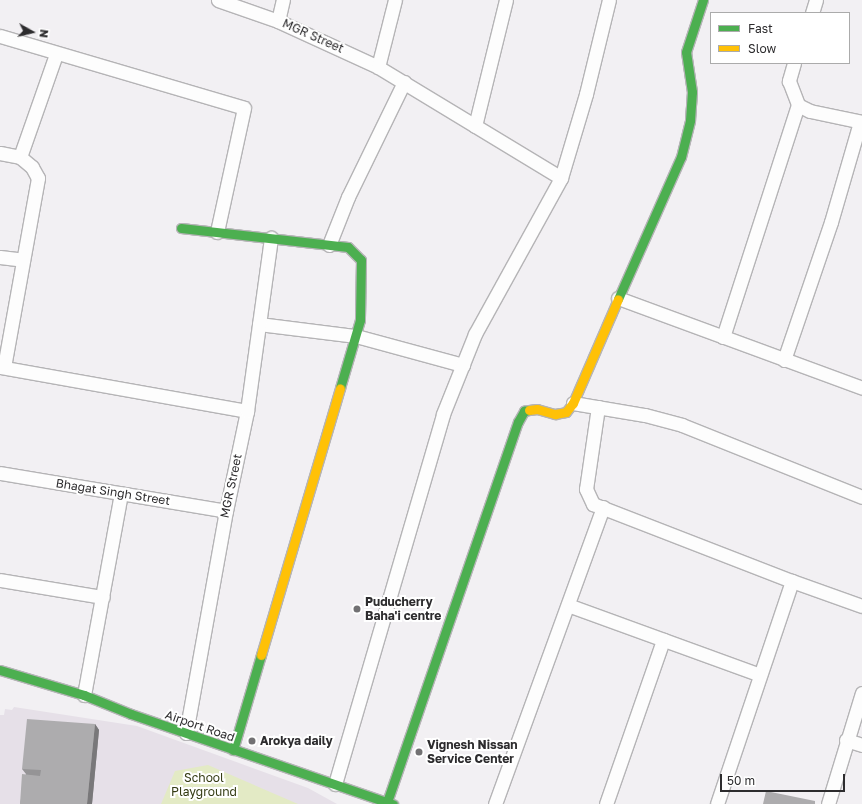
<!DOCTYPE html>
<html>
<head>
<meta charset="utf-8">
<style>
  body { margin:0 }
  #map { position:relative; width:862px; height:804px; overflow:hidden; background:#f2f0f3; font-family:"Golos Text",sans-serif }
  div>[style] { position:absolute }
  .built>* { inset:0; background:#e6e0e8 }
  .green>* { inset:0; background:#e3eac5 }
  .roads { filter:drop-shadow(1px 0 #b5b4b6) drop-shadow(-1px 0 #b5b4b6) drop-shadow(0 1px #b5b4b6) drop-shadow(0 -1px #b5b4b6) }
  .street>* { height:13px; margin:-6.5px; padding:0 6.5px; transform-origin:6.5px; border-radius:6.5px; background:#fdfdfd }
  .fast>* { height:9px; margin:-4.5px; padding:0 4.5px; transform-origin:4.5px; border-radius:4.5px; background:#4caf50 }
  .slow>* { height:9px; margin:-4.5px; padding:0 4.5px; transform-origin:4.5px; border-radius:4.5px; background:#ffc107 }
  .wall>* { inset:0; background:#959496 }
  .shaded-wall>* { inset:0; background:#79787a }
  .building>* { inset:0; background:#adacae }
  .dots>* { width:11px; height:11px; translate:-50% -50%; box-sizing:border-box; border:2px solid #fff; border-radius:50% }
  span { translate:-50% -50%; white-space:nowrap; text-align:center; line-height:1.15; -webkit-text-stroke:4px #fff; paint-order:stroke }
  .street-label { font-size:12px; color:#2d2c2e }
  .poi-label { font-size:12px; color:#2d2c2e; font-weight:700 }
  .left { translate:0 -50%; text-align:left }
  .park-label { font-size:12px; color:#343b13 }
  .legend { position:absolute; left:710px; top:12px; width:140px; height:52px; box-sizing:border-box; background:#fff; border:1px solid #ababab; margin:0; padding:5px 7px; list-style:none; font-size:12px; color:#2d2c2e }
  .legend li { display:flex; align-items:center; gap:8px; height:20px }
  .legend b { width:20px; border:1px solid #ababab }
  .north { position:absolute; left:12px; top:12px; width:40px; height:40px; -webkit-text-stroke:3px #fff; paint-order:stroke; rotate:98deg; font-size:11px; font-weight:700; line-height:16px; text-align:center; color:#2d2c2e }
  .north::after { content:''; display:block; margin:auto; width:14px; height:18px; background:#2d2c2e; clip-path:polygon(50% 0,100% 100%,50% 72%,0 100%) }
  .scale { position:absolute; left:720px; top:774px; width:125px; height:18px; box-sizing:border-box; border:2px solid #2d2c2e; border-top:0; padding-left:5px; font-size:12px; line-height:14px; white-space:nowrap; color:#2d2c2e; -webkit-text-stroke:3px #fff; paint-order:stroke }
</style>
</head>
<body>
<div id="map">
  <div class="built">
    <div style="clip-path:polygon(14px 707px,137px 726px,308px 788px,337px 804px,0 804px,0 715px,4px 715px,5px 709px,12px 710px)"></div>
  </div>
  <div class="green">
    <div style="clip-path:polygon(208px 765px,298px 804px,161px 804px,175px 771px)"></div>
  </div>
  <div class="roads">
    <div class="street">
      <div style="left:218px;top:0;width:64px;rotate:19.3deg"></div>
      <div style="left:278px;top:21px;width:110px;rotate:24.7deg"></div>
      <div style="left:378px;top:67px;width:214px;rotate:31.2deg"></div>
      <div style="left:812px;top:13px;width:14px;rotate:-73deg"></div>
      <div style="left:278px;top:21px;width:22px;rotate:-77deg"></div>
      <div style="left:0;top:36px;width:254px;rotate:16.4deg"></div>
      <div style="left:244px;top:108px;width:127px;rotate:102.3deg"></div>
      <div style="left:794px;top:63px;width:19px;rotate:106deg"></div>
      <div style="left:789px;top:81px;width:26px;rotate:69deg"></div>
      <div style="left:798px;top:105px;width:13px;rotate:27deg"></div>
      <div style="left:810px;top:111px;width:53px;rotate:11.9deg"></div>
      <div style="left:378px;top:67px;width:69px;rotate:-75.8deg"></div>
      <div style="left:475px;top:126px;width:130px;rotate:-76.2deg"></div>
      <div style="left:0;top:153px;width:20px;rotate:11deg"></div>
      <div style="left:20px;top:157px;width:109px;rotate:-70.7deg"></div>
      <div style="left:329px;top:245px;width:52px;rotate:-68.4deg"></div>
      <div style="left:348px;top:197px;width:128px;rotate:-64deg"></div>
      <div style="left:0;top:257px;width:23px;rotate:7deg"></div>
      <div style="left:618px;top:298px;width:260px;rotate:20.2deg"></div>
      <div style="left:259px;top:324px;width:98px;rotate:7.1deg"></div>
      <div style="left:356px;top:336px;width:111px;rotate:15.2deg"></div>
      <div style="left:723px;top:337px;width:244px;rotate:-72.1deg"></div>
      <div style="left:784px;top:360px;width:146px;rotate:-71.2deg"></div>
      <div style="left:831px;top:222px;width:104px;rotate:-73.8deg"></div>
      <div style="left:0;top:367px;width:251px;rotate:10.1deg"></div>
      <div style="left:4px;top:367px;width:192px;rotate:-79.8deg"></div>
      <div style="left:38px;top:178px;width:13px;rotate:-119deg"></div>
      <div style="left:32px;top:167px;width:16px;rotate:-140deg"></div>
      <div style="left:573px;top:403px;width:73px;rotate:9.5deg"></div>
      <div style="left:645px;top:415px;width:38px;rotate:15deg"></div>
      <div style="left:682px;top:425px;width:194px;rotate:21.8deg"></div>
      <div style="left:598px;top:407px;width:83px;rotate:98.3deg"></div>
      <div style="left:586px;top:489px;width:17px;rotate:65deg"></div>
      <div style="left:593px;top:504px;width:213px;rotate:21.2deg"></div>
      <div style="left:792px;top:581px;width:235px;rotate:108.6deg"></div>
      <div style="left:0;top:473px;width:229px;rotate:9.5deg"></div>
      <div style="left:0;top:580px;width:104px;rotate:9.4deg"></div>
      <div style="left:792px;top:581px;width:74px;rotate:19.7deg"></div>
      <div style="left:568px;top:605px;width:204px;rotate:20deg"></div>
      <div style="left:84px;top:695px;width:205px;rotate:-79.6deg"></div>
      <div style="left:186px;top:733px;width:226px;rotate:-79.8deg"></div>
      <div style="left:226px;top:511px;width:102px;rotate:-78.1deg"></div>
      <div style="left:247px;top:411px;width:175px;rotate:-82.1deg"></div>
      <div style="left:846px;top:740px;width:17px;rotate:17deg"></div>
      <div style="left:335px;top:784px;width:385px;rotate:-73.7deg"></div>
      <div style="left:443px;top:414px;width:86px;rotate:-68.2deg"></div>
      <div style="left:475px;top:334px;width:178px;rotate:-61.1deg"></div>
      <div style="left:561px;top:178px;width:88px;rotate:-73.4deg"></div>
      <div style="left:586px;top:94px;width:97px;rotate:-76.3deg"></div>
      <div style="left:495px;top:804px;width:316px;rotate:-70deg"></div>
      <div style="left:606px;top:804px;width:174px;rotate:-70.8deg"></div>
      <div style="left:828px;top:804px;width:116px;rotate:-73deg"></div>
    </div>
    <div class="fast">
      <div style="left:181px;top:228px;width:168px;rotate:6.5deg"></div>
      <div style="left:348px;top:247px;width:18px;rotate:45deg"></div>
      <div style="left:361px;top:260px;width:60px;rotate:91deg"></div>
      <div style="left:360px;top:320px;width:71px;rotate:106.4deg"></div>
      <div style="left:618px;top:299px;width:155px;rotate:-66.1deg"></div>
      <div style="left:681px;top:157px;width:38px;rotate:-76deg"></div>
      <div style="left:690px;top:120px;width:28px;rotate:-86deg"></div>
      <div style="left:692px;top:92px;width:40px;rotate:-98.5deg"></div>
      <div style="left:686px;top:52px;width:55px;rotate:-71.9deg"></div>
      <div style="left:0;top:670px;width:88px;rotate:16.6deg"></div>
      <div style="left:84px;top:695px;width:51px;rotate:22deg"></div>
      <div style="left:131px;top:714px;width:277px;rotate:19deg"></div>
      <div style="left:233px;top:750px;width:99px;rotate:-73.6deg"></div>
      <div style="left:387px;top:802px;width:402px;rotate:-71deg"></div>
      <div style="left:518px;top:422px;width:13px;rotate:-61deg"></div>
      <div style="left:524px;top:411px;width:5px;rotate:-11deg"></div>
    </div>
    <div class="slow">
      <div style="left:529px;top:410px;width:8px;rotate:-7deg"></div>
      <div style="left:537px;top:409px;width:19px;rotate:16deg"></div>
      <div style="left:555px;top:414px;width:11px;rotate:-10deg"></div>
      <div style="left:566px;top:412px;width:11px;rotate:-52deg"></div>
      <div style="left:573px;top:403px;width:113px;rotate:-66.6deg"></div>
      <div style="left:261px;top:655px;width:278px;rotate:-73.5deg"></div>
    </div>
  </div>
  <div class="wall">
    <div style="clip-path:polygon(95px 724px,99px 730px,92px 804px,20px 804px,26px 774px,22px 769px)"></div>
  </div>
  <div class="shaded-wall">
    <div style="clip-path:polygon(95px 724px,99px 730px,92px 804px,87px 804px)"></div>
  </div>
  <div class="building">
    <div style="clip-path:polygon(27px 719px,95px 724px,87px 804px,20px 804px,22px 774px,40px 776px,41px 770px,22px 769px)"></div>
    <div style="clip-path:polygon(766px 791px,815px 801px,815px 804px,763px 804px)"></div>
  </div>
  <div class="dots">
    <div style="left:357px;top:609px;background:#727173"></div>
    <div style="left:252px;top:741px;background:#727173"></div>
    <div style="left:419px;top:752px;background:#727173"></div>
  </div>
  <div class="street-label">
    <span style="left:313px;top:36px;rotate:24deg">MGR Street</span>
    <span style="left:231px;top:486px;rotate:-78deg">MGR Street</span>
    <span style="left:113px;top:492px;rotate:9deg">Bhagat Singh Street</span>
    <span style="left:200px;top:726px;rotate:19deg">Airport Road</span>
  </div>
  <div class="poi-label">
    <span class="left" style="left:365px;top:609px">Puducherry<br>Baha'i centre</span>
    <span class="left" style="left:260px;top:741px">Arokya daily</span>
    <span class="left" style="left:427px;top:752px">Vignesh Nissan<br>Service Center</span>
  </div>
  <div class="park-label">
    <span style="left:204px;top:785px">School<br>Playground</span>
  </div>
  <ul class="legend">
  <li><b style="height:5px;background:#4caf50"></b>Fast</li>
  <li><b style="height:5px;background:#ffc107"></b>Slow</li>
  </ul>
  <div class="north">N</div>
  <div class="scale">50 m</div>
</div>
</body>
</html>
